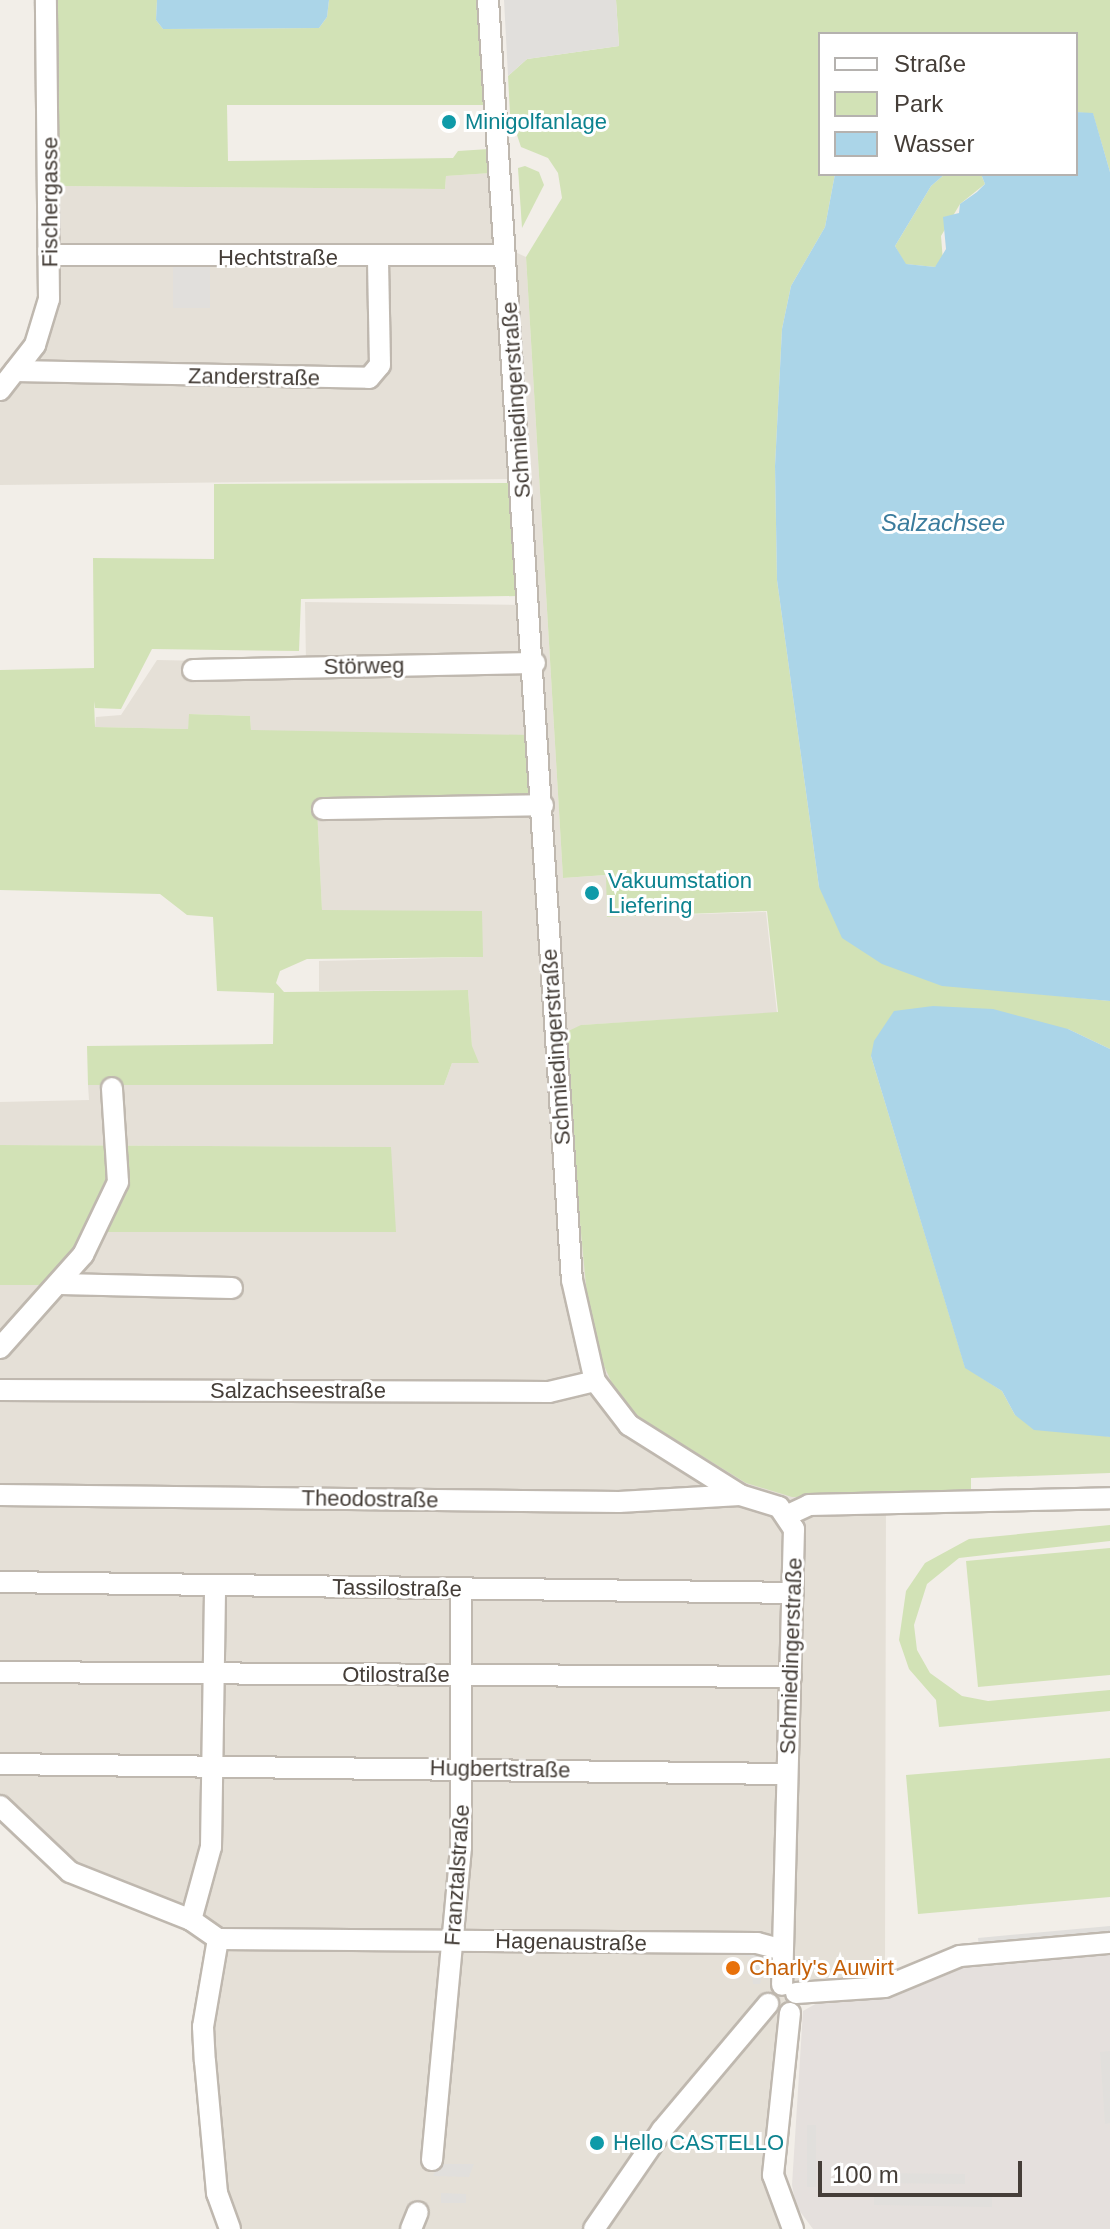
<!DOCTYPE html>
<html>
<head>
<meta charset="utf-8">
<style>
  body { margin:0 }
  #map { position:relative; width:1110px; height:2229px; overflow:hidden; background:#f2eee8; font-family:Arial,sans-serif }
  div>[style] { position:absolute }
  .residential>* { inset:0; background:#e5e0d7 }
  .industrial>* { inset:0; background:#e5e0dd }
  .green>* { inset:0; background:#d2e2b6 }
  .parking>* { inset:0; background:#e1dfdc }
  .water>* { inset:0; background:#abd5e8 }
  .roads { filter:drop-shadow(2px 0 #bfb8af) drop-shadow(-2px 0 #bfb8af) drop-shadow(0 2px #bfb8af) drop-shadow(0 -2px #bfb8af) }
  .minor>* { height:20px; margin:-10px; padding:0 10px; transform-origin:10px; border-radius:10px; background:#fff }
  .dots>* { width:22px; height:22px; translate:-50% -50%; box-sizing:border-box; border:4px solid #fff; border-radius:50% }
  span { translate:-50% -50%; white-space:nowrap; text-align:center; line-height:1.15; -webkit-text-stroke:6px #fff; paint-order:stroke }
  .culture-label { font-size:22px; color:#0d838f }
  .left { translate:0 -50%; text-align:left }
  .street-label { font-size:22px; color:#453e38 }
  .food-label { font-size:22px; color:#c56008 }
  .water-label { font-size:24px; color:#3b7c9d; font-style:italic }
  .legend { position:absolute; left:818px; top:32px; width:260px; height:144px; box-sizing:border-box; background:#fff; border:2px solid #b5b2af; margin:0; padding:10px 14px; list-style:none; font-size:24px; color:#453e38 }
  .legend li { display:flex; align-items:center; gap:16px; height:40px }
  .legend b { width:40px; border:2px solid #b5b2af }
  .scale { position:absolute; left:818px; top:2161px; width:204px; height:36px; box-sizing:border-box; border:4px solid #453e38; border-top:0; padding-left:10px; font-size:24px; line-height:28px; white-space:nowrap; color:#453e38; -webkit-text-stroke:6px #fff; paint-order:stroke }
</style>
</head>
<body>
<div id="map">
  <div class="residential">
    <div style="clip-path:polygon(491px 173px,495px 243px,526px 257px,563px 878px,607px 875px,608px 917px,766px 912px,777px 1013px,581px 1025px,792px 1496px,886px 1494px,885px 1978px,794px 1981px,775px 2045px,766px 2135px,766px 2181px,780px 2229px,236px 2229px,227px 2199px,212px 2034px,226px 1938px,93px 1879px,0 1800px,0 1285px,53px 1285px,94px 1227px,390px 1147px,0 1145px,0 1102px,89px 1100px,88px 1085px,444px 1085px,452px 1063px,472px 1046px,468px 990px,319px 991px,319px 961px,482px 957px,481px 911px,322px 911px,317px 806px,251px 730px,250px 716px,190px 714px,188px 729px,95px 727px,96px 717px,121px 715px,157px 660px,306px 663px,305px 602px,520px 605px,516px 479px,0 485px,0 403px,33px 357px,54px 186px,445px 189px,446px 176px)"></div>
  </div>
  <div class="industrial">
    <div style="clip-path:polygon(1110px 1951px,1110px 2229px,813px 2229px,796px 2206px,792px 2185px,803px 2011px,826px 1998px,881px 1996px,975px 1961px)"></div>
  </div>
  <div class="green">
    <div style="clip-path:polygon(49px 0,157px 0,156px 20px,163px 29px,319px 28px,327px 17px,329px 0,481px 0,485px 105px,227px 105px,228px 161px,453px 158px,458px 151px,489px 149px,491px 173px,446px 176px,445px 189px,54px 186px)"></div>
    <div style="clip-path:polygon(616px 0,1110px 0,1110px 172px,1093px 114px,1076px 112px,1076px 34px,820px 34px,820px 174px,835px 174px,825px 227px,791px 286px,782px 329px,775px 466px,777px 580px,819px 887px,1001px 990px,1110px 1001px,1110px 1049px,1068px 1029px,871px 1056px,965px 1367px,1002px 1391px,1015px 1415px,1110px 1437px,1110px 1473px,971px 1478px,971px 1494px,792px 1497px,746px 1483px,640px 1418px,616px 1392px,591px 1337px,562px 1034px,581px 1025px,778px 1012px,767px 911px,607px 917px,606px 875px,563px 878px,526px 257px,562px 198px,558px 173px,548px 158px,521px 147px,510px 114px,508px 76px,527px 59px,619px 46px)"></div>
    <div style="clip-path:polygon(525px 166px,539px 172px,544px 185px,522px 228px,518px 168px)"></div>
    <div style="clip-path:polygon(945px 174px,981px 174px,985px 184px,960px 204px,941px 236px,943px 261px,935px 267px,905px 264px,895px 246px,931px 186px)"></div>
    <div style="clip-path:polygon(514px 483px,518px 596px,301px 599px,299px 651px,152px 649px,121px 709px,95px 708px,94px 701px,95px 727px,188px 729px,189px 714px,250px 716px,251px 730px,530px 735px,532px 803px,317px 807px,322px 910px,482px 911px,483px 957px,307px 959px,280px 971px,276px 983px,284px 992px,468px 990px,472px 1046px,479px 1063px,452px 1063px,444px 1085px,88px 1085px,87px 1046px,273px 1044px,274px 993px,217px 991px,213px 917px,187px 915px,160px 894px,0 890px,0 670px,94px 668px,93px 558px,214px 559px,214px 484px)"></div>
    <div style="clip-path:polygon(0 1145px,391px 1147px,396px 1232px,103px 1232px,53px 1285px,0 1285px)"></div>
    <div style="clip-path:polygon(1110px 1525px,1110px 1541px,959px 1558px,927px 1584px,914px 1625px,917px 1650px,930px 1673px,962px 1696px,988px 1701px,1110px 1690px,1110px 1711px,939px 1727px,936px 1700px,909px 1669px,899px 1640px,906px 1591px,925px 1563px,969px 1539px)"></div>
    <div style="clip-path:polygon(1110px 1548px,1110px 1675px,978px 1687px,966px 1561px)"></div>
    <div style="clip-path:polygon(1110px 1758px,1110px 1897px,918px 1914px,906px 1775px)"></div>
  </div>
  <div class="parking">
    <div style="clip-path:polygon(504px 0,616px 0,619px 46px,527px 59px,508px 76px)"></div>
    <div style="clip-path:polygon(210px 264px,210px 308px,173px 308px,173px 265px)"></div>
    <div style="clip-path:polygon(1110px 1926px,1110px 1936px,979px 1947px,978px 1938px)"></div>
    <div style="clip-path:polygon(711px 1947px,760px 1953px,765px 1964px,760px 1984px,753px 1984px,750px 1956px,711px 1953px)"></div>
    <div style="clip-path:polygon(1110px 2051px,1110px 2123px,1105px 2124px,1100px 2052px)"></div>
    <div style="clip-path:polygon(807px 2125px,816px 2125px,816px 2187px,807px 2187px)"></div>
    <div style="clip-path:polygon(438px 2164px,474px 2164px,469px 2177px,433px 2176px)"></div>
    <div style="clip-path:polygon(870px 2173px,965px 2174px,965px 2184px,870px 2183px)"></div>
    <div style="clip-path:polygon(441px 2193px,466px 2194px,466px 2203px,441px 2203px)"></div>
    <div style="clip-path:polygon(874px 2194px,992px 2196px,992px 2207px,874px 2205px)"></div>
  </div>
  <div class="water">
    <div style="clip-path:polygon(157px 0,329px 0,327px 17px,319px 28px,163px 29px,156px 20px)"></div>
    <div style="clip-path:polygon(1076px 112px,1093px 113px,1110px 172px,1110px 1001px,942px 986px,882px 964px,842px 938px,819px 887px,777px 580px,775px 466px,782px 329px,791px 286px,825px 227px,835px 174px,945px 174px,931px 186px,895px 246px,906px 264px,935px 267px,946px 249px,943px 217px,959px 213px,960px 204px,977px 192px,985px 184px,981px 174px,1076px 174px)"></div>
    <div style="clip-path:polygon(933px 1006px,993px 1009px,1068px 1029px,1110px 1049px,1110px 1437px,1034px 1430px,1015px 1415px,1002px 1391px,965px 1368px,871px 1056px,874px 1041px,894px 1011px)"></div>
  </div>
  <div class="roads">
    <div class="minor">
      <div style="left:488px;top:0;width:1283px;rotate:86.25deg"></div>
      <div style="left:572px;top:1280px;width:104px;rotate:77.2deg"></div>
      <div style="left:595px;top:1381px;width:56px;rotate:52.3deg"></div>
      <div style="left:629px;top:1425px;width:131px;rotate:32.2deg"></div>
      <div style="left:740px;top:1495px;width:41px;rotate:17.1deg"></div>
      <div style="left:779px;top:1507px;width:27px;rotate:56deg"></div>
      <div style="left:794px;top:1529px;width:456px;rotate:91.5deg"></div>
      <div style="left:51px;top:255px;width:454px"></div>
      <div style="left:15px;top:371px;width:354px;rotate:1.1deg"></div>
      <div style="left:369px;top:378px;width:17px;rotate:-50deg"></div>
      <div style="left:380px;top:365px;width:107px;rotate:-91.1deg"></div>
      <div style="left:0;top:390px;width:57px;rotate:-52.1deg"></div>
      <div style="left:35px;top:345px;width:48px;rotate:-73.1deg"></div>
      <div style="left:49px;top:299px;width:299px;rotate:-90.6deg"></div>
      <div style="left:193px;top:670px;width:342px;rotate:-1.2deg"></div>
      <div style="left:323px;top:809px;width:220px;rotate:-1deg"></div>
      <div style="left:60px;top:1284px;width:172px;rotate:1.3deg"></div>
      <div style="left:0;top:1348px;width:125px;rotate:-48.3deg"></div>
      <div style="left:83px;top:1255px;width:81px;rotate:-64.4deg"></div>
      <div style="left:118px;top:1182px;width:94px;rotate:-93.7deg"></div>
      <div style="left:0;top:1390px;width:549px;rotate:0.21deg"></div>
      <div style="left:549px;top:1392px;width:47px;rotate:-13.4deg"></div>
      <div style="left:0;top:1495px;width:619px;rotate:0.65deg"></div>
      <div style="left:619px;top:1502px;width:121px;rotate:-3.3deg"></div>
      <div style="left:788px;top:1515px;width:23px;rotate:-25deg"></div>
      <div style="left:809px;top:1505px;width:301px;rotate:-1.3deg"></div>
      <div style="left:0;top:1582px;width:793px;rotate:0.79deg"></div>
      <div style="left:0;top:1672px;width:791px;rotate:0.36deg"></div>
      <div style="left:0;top:1764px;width:787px;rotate:0.73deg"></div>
      <div style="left:0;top:1806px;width:96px;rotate:43.3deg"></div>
      <div style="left:70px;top:1872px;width:130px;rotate:21.6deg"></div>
      <div style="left:191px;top:1920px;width:33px;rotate:35deg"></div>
      <div style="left:218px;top:1939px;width:89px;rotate:99.7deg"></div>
      <div style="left:203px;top:2027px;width:34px;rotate:87deg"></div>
      <div style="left:205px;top:2061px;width:133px;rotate:84.8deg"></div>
      <div style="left:217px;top:2193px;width:38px;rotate:70deg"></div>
      <div style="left:191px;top:1920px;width:76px;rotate:-74.7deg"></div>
      <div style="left:211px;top:1847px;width:262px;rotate:-89.1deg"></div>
      <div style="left:218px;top:1939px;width:539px;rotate:0.43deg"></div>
      <div style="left:757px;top:1943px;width:24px;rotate:15deg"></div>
      <div style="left:796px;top:1993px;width:89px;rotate:-3.9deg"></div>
      <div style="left:885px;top:1987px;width:81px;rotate:-22.5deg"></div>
      <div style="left:960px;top:1956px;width:151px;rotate:-5deg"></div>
      <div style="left:790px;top:2013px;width:163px;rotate:96deg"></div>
      <div style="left:773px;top:2175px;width:58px;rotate:69.7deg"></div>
      <div style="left:432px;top:2160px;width:314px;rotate:-84.7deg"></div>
      <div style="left:461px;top:1847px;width:258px;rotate:-90deg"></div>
      <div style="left:411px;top:2229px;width:18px;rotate:-68deg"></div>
      <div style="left:594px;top:2229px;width:120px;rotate:-55.5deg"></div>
      <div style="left:662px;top:2130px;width:165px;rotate:-49.9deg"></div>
    </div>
  </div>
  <div class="dots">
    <div style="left:449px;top:122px;background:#0f9aa8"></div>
    <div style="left:592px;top:893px;background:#0f9aa8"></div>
    <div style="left:733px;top:1968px;background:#e8710a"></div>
    <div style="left:597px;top:2143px;background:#0f9aa8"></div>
  </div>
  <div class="culture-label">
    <span class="left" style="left:465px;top:122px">Minigolfanlage</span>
    <span class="left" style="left:608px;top:893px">Vakuumstation<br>Liefering</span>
    <span class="left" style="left:613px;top:2143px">Hello CASTELLO</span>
  </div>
  <div class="street-label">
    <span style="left:50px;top:202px;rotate:-90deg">Fischergasse</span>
    <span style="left:278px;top:258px">Hechtstraße</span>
    <span style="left:254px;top:377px;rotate:1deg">Zanderstraße</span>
    <span style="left:516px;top:400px;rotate:-94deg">Schmiedingerstraße</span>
    <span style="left:364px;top:666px;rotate:-1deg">Störweg</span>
    <span style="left:556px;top:1047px;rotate:-94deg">Schmiedingerstraße</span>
    <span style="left:298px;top:1391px">Salzachseestraße</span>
    <span style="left:370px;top:1499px;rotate:1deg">Theodostraße</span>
    <span style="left:397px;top:1588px;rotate:1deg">Tassilostraße</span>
    <span style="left:791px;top:1656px;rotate:-88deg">Schmiedingerstraße</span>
    <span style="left:396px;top:1675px">Otilostraße</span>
    <span style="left:500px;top:1769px;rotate:1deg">Hugbertstraße</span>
    <span style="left:457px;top:1875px;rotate:-86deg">Franztalstraße</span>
    <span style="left:571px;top:1942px;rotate:1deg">Hagenaustraße</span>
  </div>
  <div class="food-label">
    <span class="left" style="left:749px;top:1968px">Charly's Auwirt</span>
  </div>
  <div class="water-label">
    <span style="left:943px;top:523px">Salzachsee</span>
  </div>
  <ul class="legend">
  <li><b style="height:10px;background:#fff"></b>Straße</li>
  <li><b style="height:22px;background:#d2e2b6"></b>Park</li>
  <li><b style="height:22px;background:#abd5e8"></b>Wasser</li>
  </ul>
  <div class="scale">100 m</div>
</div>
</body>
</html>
